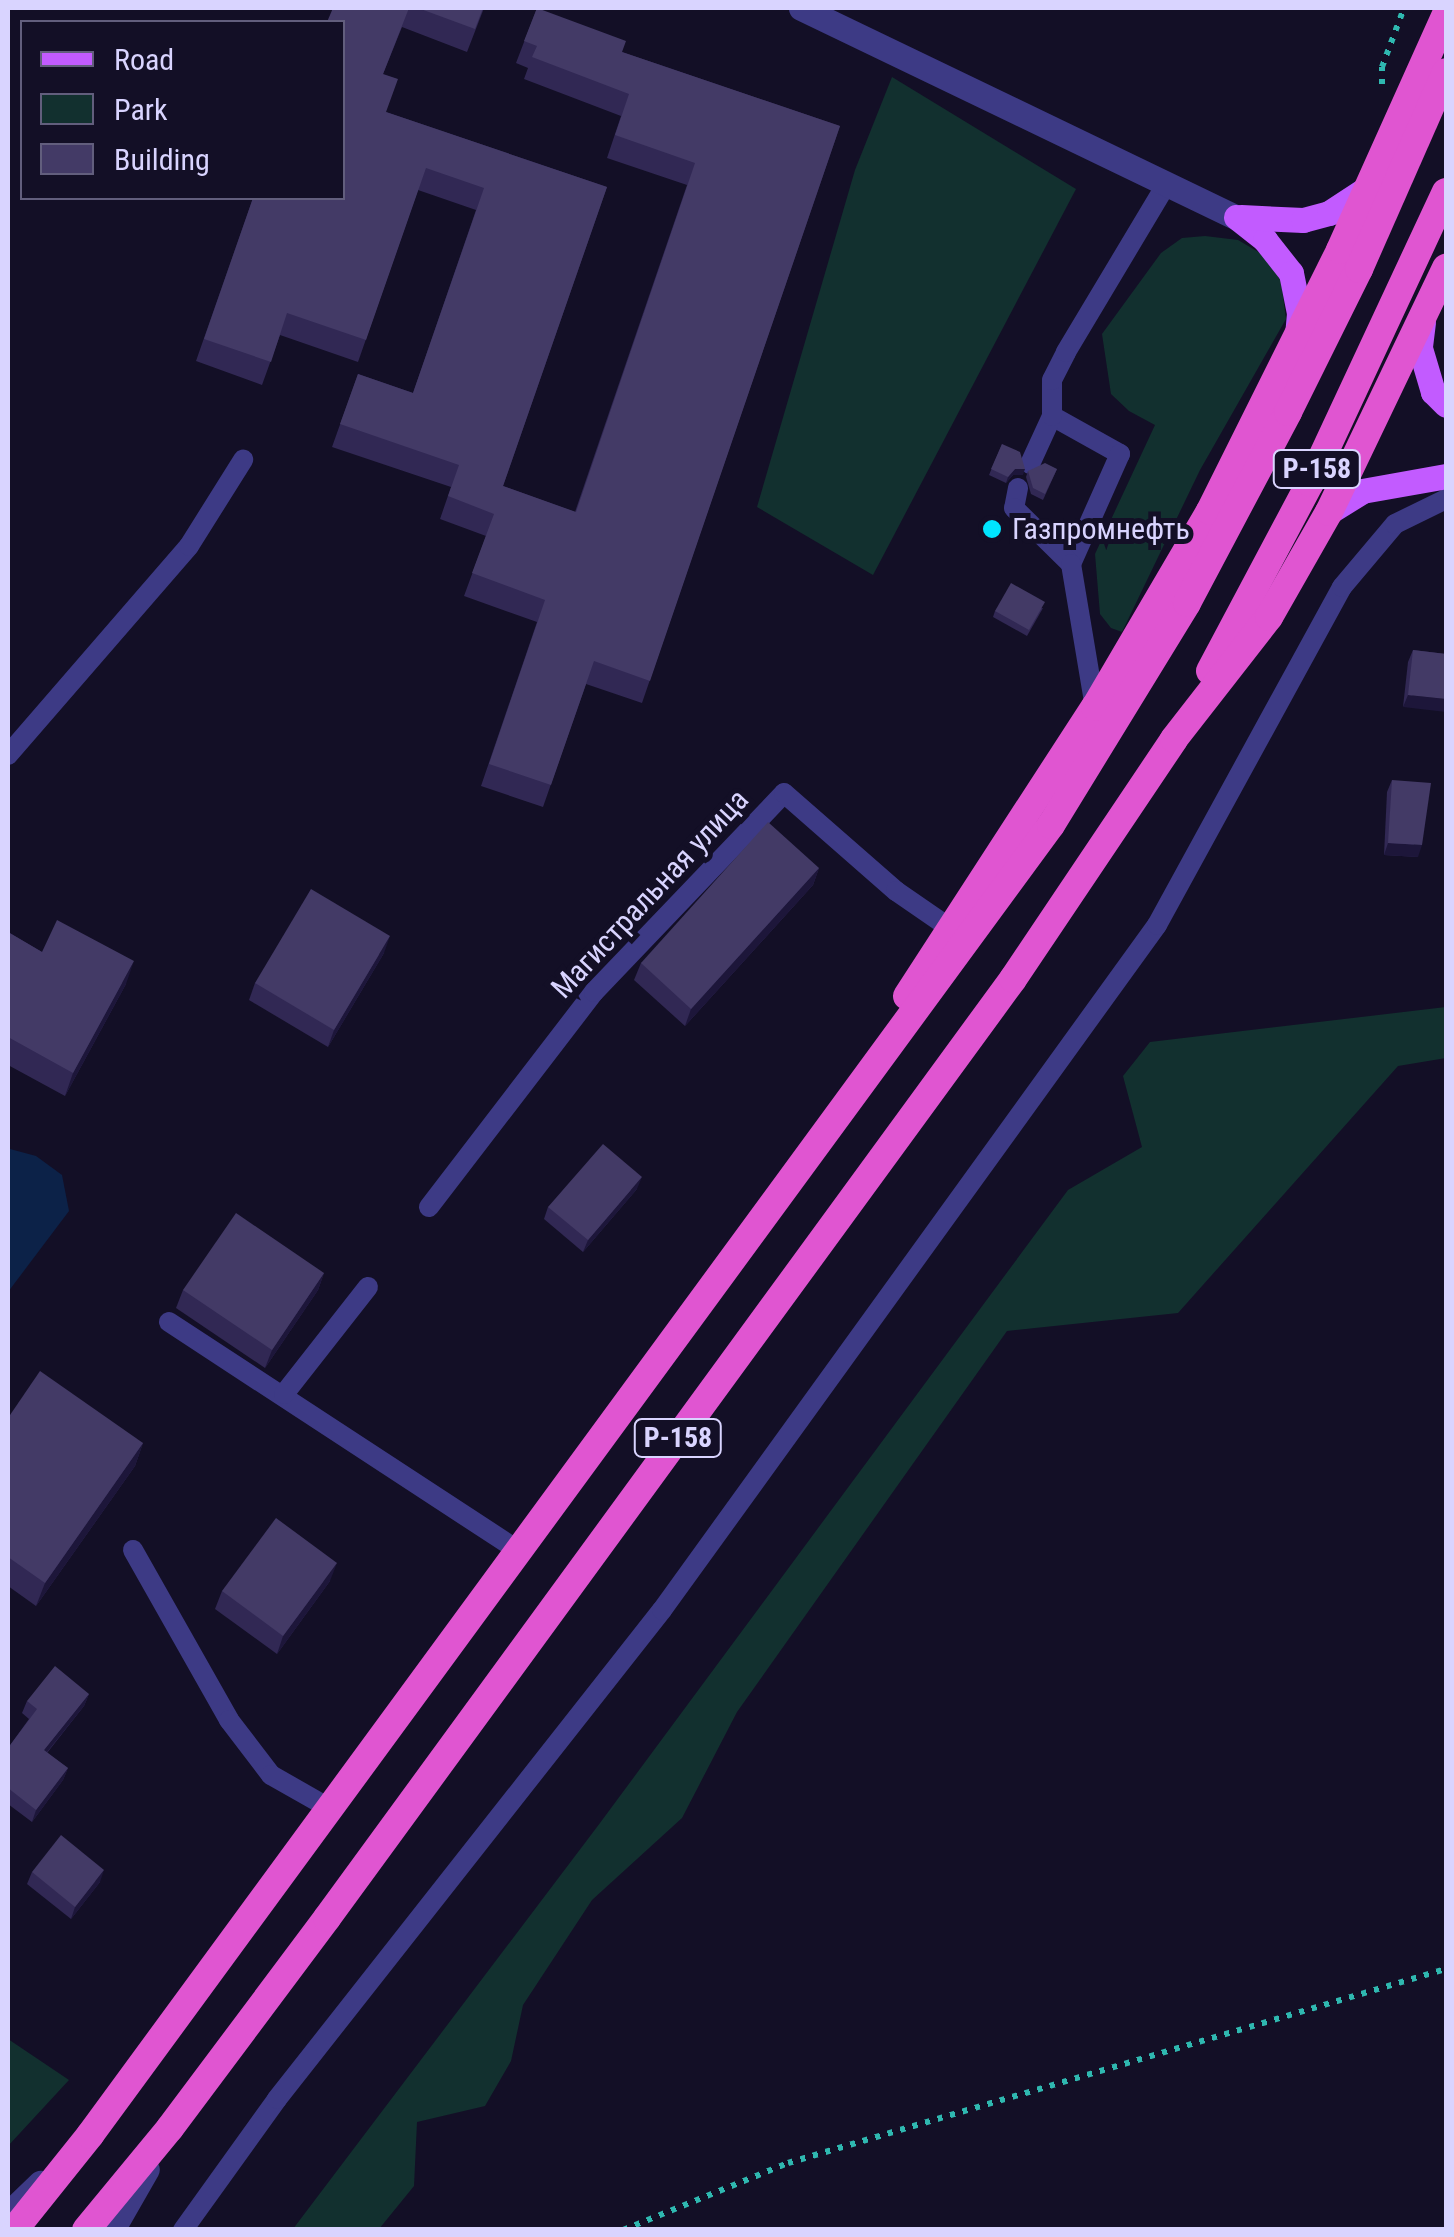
<!DOCTYPE html>
<html>
<head>
<meta charset="utf-8">
<style>
  body { margin:0 }
  #map { position:relative; width:1454px; height:2237px; overflow:hidden; background:#130f26; font-family:"Roboto Condensed",sans-serif }
  div>[style] { position:absolute }
  .green>* { inset:0; background:#12302f }
  .water>* { inset:0; background:#0c2248 }
  .path>* { height:6px; margin-top:-3px; transform-origin:0; background:repeating-linear-gradient(90deg,#2fb8b0 0 5px,transparent 0 13px) }
  .service>* { height:20px; margin:-10px; padding:0 10px; transform-origin:10px; border-radius:10px; background:#3d3a85 }
  .minor>* { height:25px; margin:-12.5px; padding:0 12.5px; transform-origin:12.5px; border-radius:12.5px; background:#3d3a85 }
  .tertiary>* { height:25px; margin:-12.5px; padding:0 12.5px; transform-origin:12.5px; border-radius:12.5px; background:#3d3a85 }
  .primary>* { height:25px; margin:-12.5px; padding:0 12.5px; transform-origin:12.5px; border-radius:12.5px; background:#c25bff }
  .trunk>* { height:28px; margin:-14px; padding:0 14px; transform-origin:14px; border-radius:14px; background:#e055d1 }
  .wall>* { inset:0; background:#312854 }
  .shaded-wall>* { inset:0; background:#1d163a }
  .building>* { inset:0; background:#433a66 }
  .dots>* { width:28px; height:28px; translate:-50% -50%; box-sizing:border-box; border:5px solid #130f26; border-radius:50% }
  span { translate:-50% -50%; white-space:nowrap; text-align:center; line-height:1.15; -webkit-text-stroke:10px #130f26; paint-order:stroke }
  .shield-label span { padding:2px 8px; background:#130f26; border:2px solid; border-radius:8px; -webkit-text-stroke-width:0 }
  .shield-label { font-size:28px; color:#d9d4ff; font-weight:700 }
  .poi-label { font-size:30px; color:#d9d4ff }
  .left { translate:0 -50%; text-align:left }
  .street-label { font-size:30px; color:#d9d4ff }
  .frame { position:absolute; inset:0; border:10px solid #d9d4ff; pointer-events:none }
  .legend { position:absolute; left:20px; top:20px; width:325px; height:180px; box-sizing:border-box; background:#130f26; border:2px solid #625e7d; margin:0; padding:12px 18px; list-style:none; font-size:30px; color:#d9d4ff }
  .legend li { display:flex; align-items:center; gap:20px; height:50px }
  .legend b { width:50px; border:2px solid #625e7d }
</style>
</head>
<body>
<div id="map">
  <div class="green">
    <div style="clip-path:polygon(892px 77px,1076px 189px,873px 575px,757px 507px,855px 170px)"></div>
    <div style="clip-path:polygon(1205px 236px,1238px 240px,1267px 257px,1281px 281px,1286px 319px,1200px 470px,1122px 632px,1111px 628px,1100px 614px,1095px 554px,1155px 425px,1129px 411px,1111px 394px,1102px 334px,1161px 253px,1182px 238px)"></div>
    <div style="clip-path:polygon(1446px 1007px,1446px 1058px,1398px 1066px,1178px 1313px,1007px 1331px,737px 1712px,682px 1818px,592px 1900px,523px 2005px,511px 2061px,485px 2106px,417px 2122px,414px 2186px,379px 2229px,293px 2229px,600px 1823px,1068px 1190px,1142px 1147px,1123px 1076px,1150px 1042px)"></div>
    <div style="clip-path:polygon(8px 2039px,69px 2080px,8px 2146px,8px 2038px)"></div>
  </div>
  <div class="water">
    <div style="clip-path:polygon(10px 1149px,36px 1156px,62px 1175px,69px 1211px,8px 1292px)"></div>
  </div>
  <div class="path">
    <div style="left:1382px;top:84px;width:17px;rotate:-90deg"></div>
    <div style="left:1382px;top:67px;width:63px;rotate:-69.6deg"></div>
    <div style="left:623px;top:2230px;width:178px;rotate:-22.1deg"></div>
    <div style="left:788px;top:2163px;width:686px;rotate:-16.43deg"></div>
  </div>
  <div class="service">
    <div style="left:1052px;top:416px;width:78px;rotate:29.2deg"></div>
    <div style="left:1120px;top:454px;width:120px;rotate:114deg"></div>
    <div style="left:1030px;top:464px;width:53px;rotate:-65.4deg"></div>
    <div style="left:1052px;top:416px;width:36px;rotate:-90deg"></div>
    <div style="left:1052px;top:380px;width:31px;rotate:-63deg"></div>
    <div style="left:1066px;top:352px;width:195px;rotate:-59.1deg"></div>
    <div style="left:1018px;top:488px;width:20px;rotate:101deg"></div>
    <div style="left:1014px;top:508px;width:80px;rotate:44.5deg"></div>
    <div style="left:1071px;top:564px;width:145px;rotate:80.5deg"></div>
    <div style="left:8px;top:755px;width:276px;rotate:-49.1deg"></div>
    <div style="left:189px;top:546px;width:102px;rotate:-57.9deg"></div>
    <div style="left:429px;top:1207px;width:271px;rotate:-52.5deg"></div>
    <div style="left:594px;top:992px;width:275px;rotate:-46.3deg"></div>
    <div style="left:784px;top:793px;width:149px;rotate:41.2deg"></div>
    <div style="left:896px;top:891px;width:67px;rotate:34.6deg"></div>
    <div style="left:169px;top:1322px;width:418px;rotate:33.2deg"></div>
    <div style="left:284px;top:1394px;width:136px;rotate:-51.9deg"></div>
    <div style="left:133px;top:1550px;width:195px;rotate:60.5deg"></div>
    <div style="left:229px;top:1720px;width:69px;rotate:52.6deg"></div>
    <div style="left:271px;top:1775px;width:67px;rotate:29.6deg"></div>
    <div style="left:183px;top:2230px;width:161px;rotate:-54.3deg"></div>
    <div style="left:277px;top:2099px;width:622px;rotate:-51.79deg"></div>
    <div style="left:662px;top:1610px;width:845px;rotate:-54.15deg"></div>
    <div style="left:1157px;top:925px;width:385px;rotate:-61.3deg"></div>
    <div style="left:1342px;top:587px;width:82px;rotate:-49.9deg"></div>
    <div style="left:1395px;top:524px;width:57px;rotate:-26.1deg"></div>
  </div>
  <div class="minor">
    <div style="left:801px;top:8px;width:483px;rotate:25.7deg"></div>
  </div>
  <div class="tertiary">
    <div style="left:8px;top:2214px;width:45px;rotate:-44.1deg"></div>
    <div style="left:112px;top:2230px;width:70px;rotate:-60.2deg"></div>
  </div>
  <div class="primary">
    <div style="left:1236px;top:217px;width:37px;rotate:38deg"></div>
    <div style="left:1265px;top:240px;width:42px;rotate:51.8deg"></div>
    <div style="left:1291px;top:273px;width:41px;rotate:78.7deg"></div>
    <div style="left:1299px;top:313px;width:23px;rotate:95deg"></div>
    <div style="left:1241px;top:217px;width:62px;rotate:2.8deg"></div>
    <div style="left:1303px;top:220px;width:27px;rotate:-15deg"></div>
    <div style="left:1329px;top:213px;width:42px;rotate:-33.3deg"></div>
    <div style="left:1423px;top:322px;width:26px;rotate:97deg"></div>
    <div style="left:1420px;top:348px;width:46px;rotate:73.5deg"></div>
    <div style="left:1433px;top:392px;width:18px;rotate:45deg"></div>
    <div style="left:1329px;top:512px;width:39px;rotate:-32deg"></div>
    <div style="left:1362px;top:491px;width:85px;rotate:-10.1deg"></div>
  </div>
  <div class="trunk">
    <div style="left:1210px;top:671px;width:213px;rotate:-62deg"></div>
    <div style="left:1310px;top:483px;width:321px;rotate:-65deg"></div>
    <div style="left:907px;top:996px;width:345px;rotate:-57deg"></div>
    <div style="left:1095px;top:707px;width:227px;rotate:-59.6deg"></div>
    <div style="left:1210px;top:511px;width:292px;rotate:-63.5deg"></div>
    <div style="left:1340px;top:250px;width:259px;rotate:-65.8deg"></div>
    <div style="left:14px;top:2230px;width:122px;rotate:-51.3deg"></div>
    <div style="left:90px;top:2135px;width:1625px;rotate:-53.74deg"></div>
    <div style="left:1051px;top:825px;width:260px;rotate:-58.5deg"></div>
    <div style="left:1187px;top:603px;width:216px;rotate:-62.1deg"></div>
    <div style="left:1288px;top:412px;width:160px;rotate:-63.6deg"></div>
    <div style="left:1359px;top:269px;width:215px;rotate:-66.2deg"></div>
    <div style="left:86px;top:2230px;width:132px;rotate:-50.5deg"></div>
    <div style="left:170px;top:2128px;width:262px;rotate:-53.2deg"></div>
    <div style="left:327px;top:1918px;width:1163px;rotate:-53.85deg"></div>
    <div style="left:1013px;top:979px;width:289px;rotate:-56.1deg"></div>
    <div style="left:1174px;top:739px;width:155px;rotate:-52.1deg"></div>
    <div style="left:1269px;top:617px;width:121px;rotate:-60.3deg"></div>
    <div style="left:1329px;top:512px;width:271px;rotate:-64.4deg"></div>
  </div>
  <div class="wall">
    <div style="clip-path:polygon(333px 8px,484px 8px,467px 52px,402px 27px,383px 74px,386px 112px,607px 187px,503px 486px,575px 512px,687px 185px,607px 158px,621px 116px,524px 79px,528px 68px,516px 63px,537px 8px,622px 52px,840px 126px,642px 703px,586px 684px,543px 807px,481px 786px,537px 622px,464px 596px,486px 536px,440px 519px,451px 487px,332px 447px,358px 374px,413px 393px,476px 210px,418px 190px,358px 362px,280px 335px,262px 385px,196px 361px,253px 198px,342px 198px)"></div>
    <div style="clip-path:polygon(1002px 444px,1023px 475px,1013px 475px,1006px 483px,989px 475px)"></div>
    <div style="clip-path:polygon(1057px 469px,1043px 500px,1031px 494px,1026px 477px,1028px 471px)"></div>
    <div style="clip-path:polygon(1043px 608px,1027px 636px,993px 617px,995px 611px)"></div>
    <div style="clip-path:polygon(1413px 650px,1446px 654px,1403px 707px,1408px 662px)"></div>
    <div style="clip-path:polygon(1392px 780px,1418px 857px,1384px 855px,1387px 792px)"></div>
    <div style="clip-path:polygon(819px 868px,813px 885px,685px 1026px,634px 980px,641px 963px)"></div>
    <div style="clip-path:polygon(8px 932px,42px 952px,126px 984px,65px 1096px,8px 1065px)"></div>
    <div style="clip-path:polygon(384px 953px,328px 1047px,249px 1000px,255px 983px)"></div>
    <div style="clip-path:polygon(637px 1189px,583px 1252px,544px 1219px,548px 1207px)"></div>
    <div style="clip-path:polygon(324px 1273px,318px 1290px,265px 1368px,176px 1308px,183px 1290px)"></div>
    <div style="clip-path:polygon(8px 1418px,143px 1443px,135px 1466px,36px 1606px,8px 1586px)"></div>
    <div style="clip-path:polygon(330px 1581px,277px 1654px,215px 1609px,222px 1591px)"></div>
    <div style="clip-path:polygon(89px 1694px,84px 1706px,47px 1753px,68px 1768px,63px 1780px,32px 1822px,8px 1804px,8px 1748px,29px 1719px,22px 1713px,27px 1701px)"></div>
    <div style="clip-path:polygon(32px 1872px,100px 1882px,71px 1919px,27px 1884px)"></div>
  </div>
  <div class="shaded-wall">
    <div style="clip-path:polygon(1015px 469px,1025px 469px,1023px 475px,1013px 475px,1006px 483px,1008px 477px)"></div>
    <div style="clip-path:polygon(1408px 695px,1446px 699px,1446px 712px,1403px 707px)"></div>
    <div style="clip-path:polygon(1388px 843px,1422px 845px,1418px 857px,1384px 855px)"></div>
    <div style="clip-path:polygon(819px 868px,813px 885px,685px 1026px,691px 1009px)"></div>
    <div style="clip-path:polygon(390px 936px,384px 953px,328px 1047px,334px 1030px)"></div>
    <div style="clip-path:polygon(134px 961px,126px 984px,65px 1096px,73px 1073px)"></div>
    <div style="clip-path:polygon(642px 1177px,637px 1189px,583px 1252px,588px 1240px)"></div>
    <div style="clip-path:polygon(324px 1273px,318px 1290px,265px 1368px,272px 1350px)"></div>
    <div style="clip-path:polygon(143px 1443px,135px 1466px,36px 1606px,45px 1583px)"></div>
    <div style="clip-path:polygon(337px 1563px,330px 1581px,277px 1654px,283px 1636px)"></div>
    <div style="clip-path:polygon(89px 1694px,84px 1706px,39px 1762px,44px 1750px)"></div>
    <div style="clip-path:polygon(68px 1768px,63px 1780px,32px 1822px,36px 1810px)"></div>
    <div style="clip-path:polygon(104px 1870px,100px 1882px,71px 1919px,75px 1907px)"></div>
  </div>
  <div class="building">
    <div style="clip-path:polygon(333px 8px,409px 8px,383px 74px,398px 79px,386px 112px,607px 187px,503px 486px,576px 512px,695px 163px,615px 135px,629px 94px,532px 57px,537px 46px,524px 41px,537px 8px,626px 41px,622px 52px,840px 126px,650px 681px,594px 661px,551px 785px,489px 764px,545px 600px,472px 573px,494px 514px,448px 496px,459px 465px,340px 424px,358px 374px,413px 393px,484px 188px,426px 168px,366px 340px,287px 313px,271px 362px,204px 339px,253px 198px,342px 198px,342px 22px,327px 22px)"></div>
    <div style="clip-path:polygon(418px 8px,483px 8px,475px 29px)"></div>
    <div style="clip-path:polygon(1002px 444px,1020px 452px,1025px 469px,1015px 469px,1008px 477px,991px 469px)"></div>
    <div style="clip-path:polygon(1045px 463px,1057px 469px,1045px 494px,1033px 488px,1028px 471px)"></div>
    <div style="clip-path:polygon(1011px 583px,1045px 602px,1029px 630px,995px 611px)"></div>
    <div style="clip-path:polygon(1413px 650px,1446px 654px,1446px 699px,1408px 695px)"></div>
    <div style="clip-path:polygon(1392px 780px,1431px 783px,1422px 845px,1388px 843px)"></div>
    <div style="clip-path:polygon(768px 822px,819px 868px,691px 1009px,641px 963px)"></div>
    <div style="clip-path:polygon(311px 889px,390px 936px,334px 1030px,255px 983px)"></div>
    <div style="clip-path:polygon(57px 920px,134px 961px,73px 1073px,8px 1037px,8px 932px,42px 952px)"></div>
    <div style="clip-path:polygon(603px 1144px,642px 1177px,588px 1240px,548px 1207px)"></div>
    <div style="clip-path:polygon(236px 1213px,324px 1273px,272px 1350px,183px 1290px)"></div>
    <div style="clip-path:polygon(40px 1371px,143px 1443px,45px 1583px,8px 1557px,8px 1418px)"></div>
    <div style="clip-path:polygon(276px 1518px,337px 1563px,283px 1636px,222px 1591px)"></div>
    <div style="clip-path:polygon(55px 1666px,89px 1694px,44px 1750px,68px 1768px,36px 1810px,8px 1788px,8px 1748px,37px 1709px,27px 1701px)"></div>
    <div style="clip-path:polygon(61px 1835px,104px 1870px,75px 1907px,32px 1872px)"></div>
  </div>
  <div class="dots">
    <div style="left:992px;top:529px;background:#00e5ff"></div>
  </div>
  <div class="shield-label">
    <span style="left:1317px;top:469px">Р-158</span>
    <span style="left:678px;top:1438px">Р-158</span>
  </div>
  <div class="poi-label">
    <span class="left" style="left:1012px;top:529px">Газпромнефть</span>
  </div>
  <div class="street-label">
    <span style="left:650px;top:894px;rotate:-47deg">Магистральная улица</span>
  </div>
  <div class="frame"></div>
  <ul class="legend">
  <li><b style="height:12px;background:#c25bff"></b>Road</li>
  <li><b style="height:28px;background:#12302f"></b>Park</li>
  <li><b style="height:28px;background:#433a66"></b>Building</li>
  </ul>
</div>
</body>
</html>
